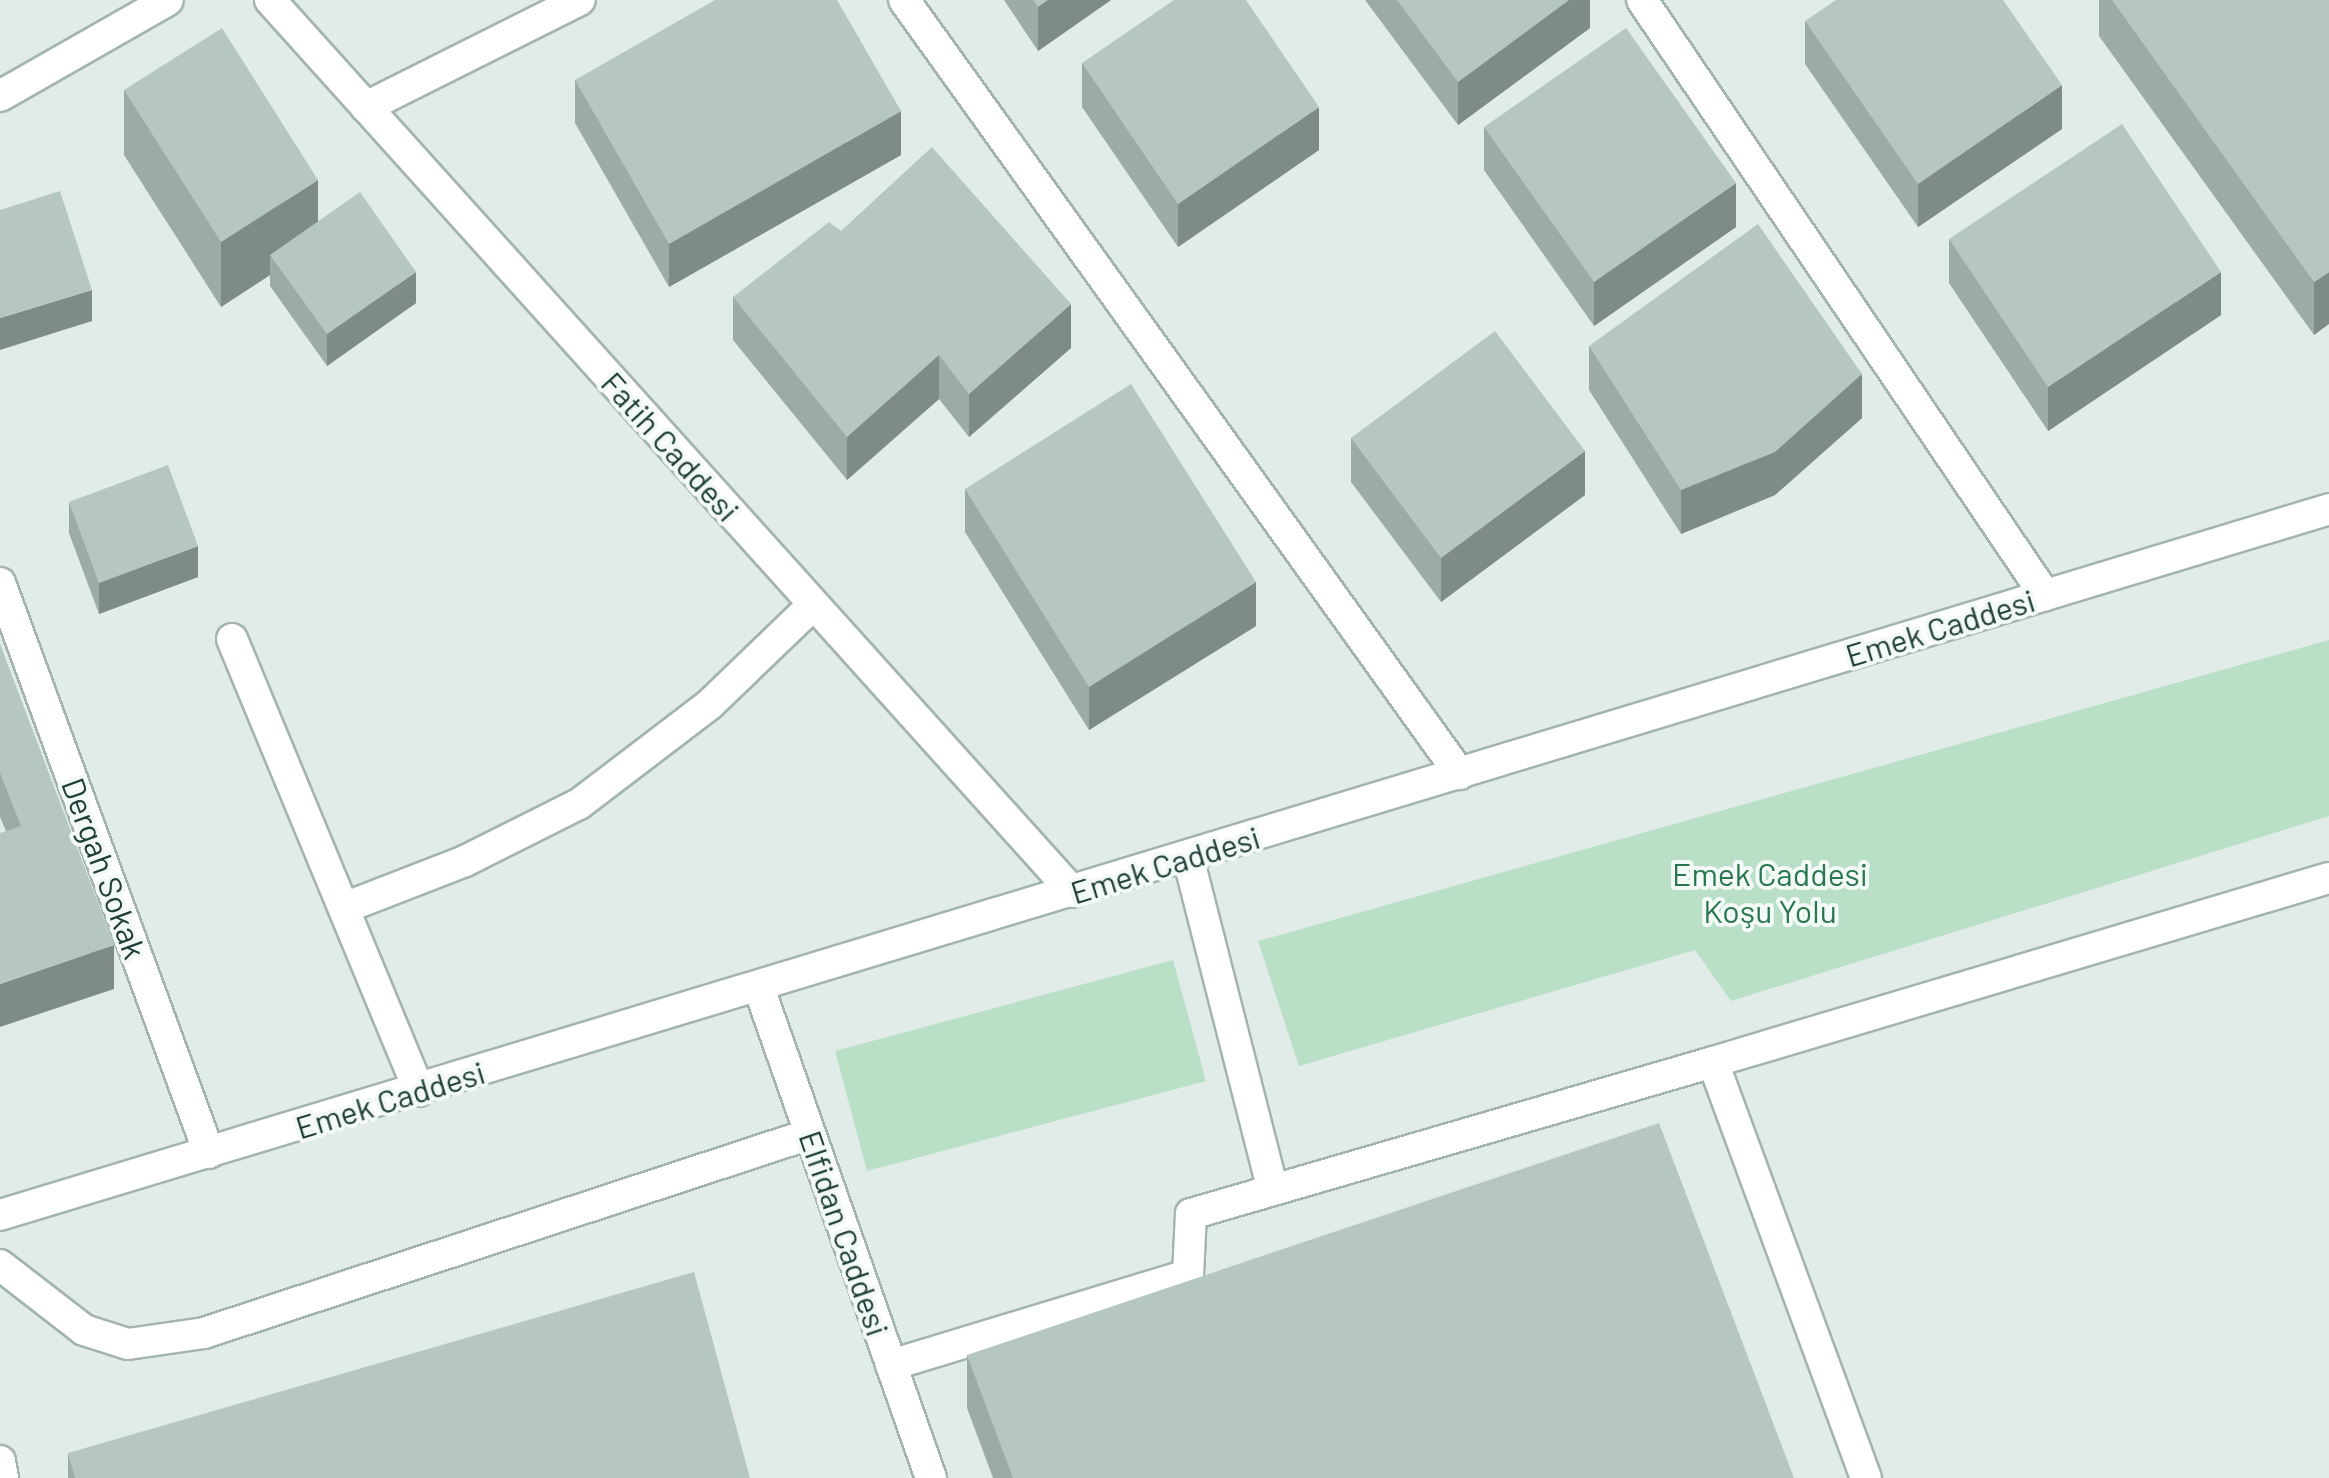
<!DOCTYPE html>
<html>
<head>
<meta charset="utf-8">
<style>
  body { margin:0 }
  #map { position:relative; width:2329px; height:1478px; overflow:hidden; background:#e1ece8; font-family:Barlow,sans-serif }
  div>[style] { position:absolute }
  .green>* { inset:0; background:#b9dfc7 }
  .roads { filter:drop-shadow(2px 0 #a3b4b0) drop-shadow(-2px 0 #a3b4b0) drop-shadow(0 2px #a3b4b0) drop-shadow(0 -2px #a3b4b0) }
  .lane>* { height:30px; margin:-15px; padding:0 15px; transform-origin:15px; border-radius:15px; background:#fff }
  .street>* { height:30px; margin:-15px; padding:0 15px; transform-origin:15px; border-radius:15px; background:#fff }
  .secondary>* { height:30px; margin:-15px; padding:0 15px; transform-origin:15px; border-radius:15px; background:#fff }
  .wall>* { inset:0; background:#9daba7 }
  .shaded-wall>* { inset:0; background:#7f8b88 }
  .building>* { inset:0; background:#b6c7c2 }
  span { translate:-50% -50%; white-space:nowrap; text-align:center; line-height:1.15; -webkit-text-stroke:8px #f2f9f6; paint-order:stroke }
  .street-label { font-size:32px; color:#203e39 }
  .park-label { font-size:32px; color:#29774f }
</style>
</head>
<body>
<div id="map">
  <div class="green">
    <div style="clip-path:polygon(2329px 640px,2329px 816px,1731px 1001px,1695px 950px,1299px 1066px,1258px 941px)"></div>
    <div style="clip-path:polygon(1173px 960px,1206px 1081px,867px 1171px,835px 1051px)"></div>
  </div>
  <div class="roads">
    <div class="lane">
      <div style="left:1188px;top:857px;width:341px;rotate:75.7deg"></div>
      <div style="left:0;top:1265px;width:106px;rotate:37.7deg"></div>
      <div style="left:84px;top:1330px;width:46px;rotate:17.7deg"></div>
      <div style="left:128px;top:1344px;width:77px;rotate:-8.2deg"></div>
      <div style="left:204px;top:1333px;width:638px;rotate:-18.18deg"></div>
      <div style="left:891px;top:1365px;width:310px;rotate:-16.9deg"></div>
      <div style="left:1188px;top:1275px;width:61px;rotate:-87.2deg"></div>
      <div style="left:1191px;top:1214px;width:544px;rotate:-16.23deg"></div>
    </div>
    <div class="street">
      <div style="left:904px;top:0;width:953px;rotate:54.31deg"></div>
      <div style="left:1642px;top:0;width:719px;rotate:55.89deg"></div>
      <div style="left:0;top:96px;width:193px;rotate:-29.7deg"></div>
      <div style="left:366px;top:107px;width:239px;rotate:-26.6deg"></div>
      <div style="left:0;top:583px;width:607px;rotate:69.86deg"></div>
      <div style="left:232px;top:639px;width:489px;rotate:67.5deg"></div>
      <div style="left:344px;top:908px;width:130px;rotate:-21.2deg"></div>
      <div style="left:465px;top:861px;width:127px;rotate:-26.6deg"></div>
      <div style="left:579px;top:804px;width:163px;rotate:-37.3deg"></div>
      <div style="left:709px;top:705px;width:144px;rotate:-43.9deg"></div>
      <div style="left:759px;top:988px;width:519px;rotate:70.66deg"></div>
      <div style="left:0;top:1461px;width:17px;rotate:80deg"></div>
      <div style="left:1866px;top:1478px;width:443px;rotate:-110.2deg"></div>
      <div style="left:1713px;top:1062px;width:643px;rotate:-16.63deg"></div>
    </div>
    <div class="secondary">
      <div style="left:270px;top:0;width:1200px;rotate:48.01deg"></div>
      <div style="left:0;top:1215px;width:2434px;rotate:-16.86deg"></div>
    </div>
  </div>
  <div class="wall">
    <div style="clip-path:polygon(1004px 0,1111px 0,1038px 51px)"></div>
    <div style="clip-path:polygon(1365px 0,1590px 0,1590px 28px,1458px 125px)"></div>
    <div style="clip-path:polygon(2099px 0,2329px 0,2314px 335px,2099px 36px)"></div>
    <div style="clip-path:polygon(1805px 21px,2062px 129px,1918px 227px,1805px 64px)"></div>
    <div style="clip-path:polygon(1082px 63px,1319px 150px,1178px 247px,1082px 107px)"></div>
    <div style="clip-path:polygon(575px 80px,901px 155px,669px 287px,575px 123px)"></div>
    <div style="clip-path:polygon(124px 90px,318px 221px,416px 303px,327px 366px,270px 286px,270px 275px,221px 307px,124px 155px)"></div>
    <div style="clip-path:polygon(1484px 127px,1736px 227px,1594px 326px,1484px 170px)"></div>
    <div style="clip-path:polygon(841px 231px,1071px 348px,969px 437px,939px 399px,847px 480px,733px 340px,733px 297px)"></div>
    <div style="clip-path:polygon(1949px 239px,2221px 315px,2048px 431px,1949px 283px)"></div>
    <div style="clip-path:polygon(1589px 346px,1862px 418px,1775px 495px,1681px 534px,1589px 390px)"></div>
    <div style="clip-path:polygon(1351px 438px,1585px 495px,1441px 602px,1351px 482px)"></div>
    <div style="clip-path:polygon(965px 489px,1256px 626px,1089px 730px,965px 532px)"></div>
    <div style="clip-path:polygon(69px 502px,198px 577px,99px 614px,69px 533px)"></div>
    <div style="clip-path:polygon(0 644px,114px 989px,6px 831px,0 817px)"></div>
    <div style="clip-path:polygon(967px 1355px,1794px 1478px,993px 1478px,967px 1408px)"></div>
    <div style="clip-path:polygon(68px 1453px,750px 1478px,68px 1478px)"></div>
  </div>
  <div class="shaded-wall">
    <div style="clip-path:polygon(1048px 0,1111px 0,1038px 51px,1038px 7px)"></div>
    <div style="clip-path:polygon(1569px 0,1590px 0,1590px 28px,1458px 125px,1458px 82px)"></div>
    <div style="clip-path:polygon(2062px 85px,2062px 129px,1918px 227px,1918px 184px)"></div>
    <div style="clip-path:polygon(1319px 107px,1319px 150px,1178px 247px,1178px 204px)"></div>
    <div style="clip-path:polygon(901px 111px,901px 155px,669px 287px,669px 244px)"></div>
    <div style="clip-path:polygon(318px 180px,318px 244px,270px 255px,270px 275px,221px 307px,221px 242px)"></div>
    <div style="clip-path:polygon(1736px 183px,1736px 227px,1594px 326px,1594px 282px)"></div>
    <div style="clip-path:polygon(416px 272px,416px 303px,327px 366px,327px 334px)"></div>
    <div style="clip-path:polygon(2221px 272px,2221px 315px,2048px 431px,2048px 387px)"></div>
    <div style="clip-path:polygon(2329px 272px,2329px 324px,2314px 335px,2314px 282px)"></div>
    <div style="clip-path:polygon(92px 290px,92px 321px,0 350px,0 318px)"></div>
    <div style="clip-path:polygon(1071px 304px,1071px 348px,969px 437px,969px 394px)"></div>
    <div style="clip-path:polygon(939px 355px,939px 399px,847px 480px,847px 437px)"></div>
    <div style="clip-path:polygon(1862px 374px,1862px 418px,1775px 495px,1681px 534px,1681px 490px)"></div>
    <div style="clip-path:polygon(1585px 451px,1585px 495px,1441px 602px,1441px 558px)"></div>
    <div style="clip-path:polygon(198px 546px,198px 577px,99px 614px,99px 583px)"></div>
    <div style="clip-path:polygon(1256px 582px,1256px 626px,1089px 730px,1089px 687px)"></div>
    <div style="clip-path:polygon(114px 945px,114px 989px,0 1027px,0 984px)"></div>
  </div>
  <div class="building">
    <div style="clip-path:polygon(715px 0,837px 0,901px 111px,669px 244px,575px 80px)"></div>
    <div style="clip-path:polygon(1033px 0,1048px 0,1038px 7px)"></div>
    <div style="clip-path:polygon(1174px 0,1246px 0,1319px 107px,1178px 204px,1082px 63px)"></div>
    <div style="clip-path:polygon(1397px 0,1569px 0,1458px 82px)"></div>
    <div style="clip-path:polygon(1836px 0,2003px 0,2062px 85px,1918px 184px,1805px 21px)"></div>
    <div style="clip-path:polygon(2112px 0,2329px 0,2329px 272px,2314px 282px)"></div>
    <div style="clip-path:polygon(222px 28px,318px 180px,221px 242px,124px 90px)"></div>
    <div style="clip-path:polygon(1626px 28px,1736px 183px,1594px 282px,1484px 127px)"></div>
    <div style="clip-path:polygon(2122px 124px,2221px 272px,2048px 387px,1949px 239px)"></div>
    <div style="clip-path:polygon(932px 147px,1071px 304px,969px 394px,939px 355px,847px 437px,733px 297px,829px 222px,841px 231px)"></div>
    <div style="clip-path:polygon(60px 191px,92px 290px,0 318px,0 210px)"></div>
    <div style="clip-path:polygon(360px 192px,416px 272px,327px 334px,270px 255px)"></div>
    <div style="clip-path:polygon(1758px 224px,1862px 374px,1775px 452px,1681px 490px,1589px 346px)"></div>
    <div style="clip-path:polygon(1495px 331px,1585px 451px,1441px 558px,1351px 438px)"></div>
    <div style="clip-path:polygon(1131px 384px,1256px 582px,1089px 687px,965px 489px)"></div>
    <div style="clip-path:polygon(168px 465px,198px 546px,99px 583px,69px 502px)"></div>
    <div style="clip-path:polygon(0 644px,114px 945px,0 984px,0 833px,21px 826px,0 773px)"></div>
    <div style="clip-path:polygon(1659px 1123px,1794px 1478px,1013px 1478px,967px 1355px)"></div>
    <div style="clip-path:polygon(694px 1272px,750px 1478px,75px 1478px,68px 1453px)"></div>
  </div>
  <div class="street-label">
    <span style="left:671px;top:446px;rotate:48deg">Fatih Caddesi</span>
    <span style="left:1940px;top:627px;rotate:-17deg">Emek Caddesi</span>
    <span style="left:1165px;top:864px;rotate:-17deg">Emek Caddesi</span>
    <span style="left:105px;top:868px;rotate:70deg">Dergah Sokak</span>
    <span style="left:390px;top:1099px;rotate:-17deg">Emek Caddesi</span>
    <span style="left:845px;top:1233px;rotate:71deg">Elfidan Caddesi</span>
  </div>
  <div class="park-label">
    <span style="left:1770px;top:892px">Emek Caddesi<br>Koşu Yolu</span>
  </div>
</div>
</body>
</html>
